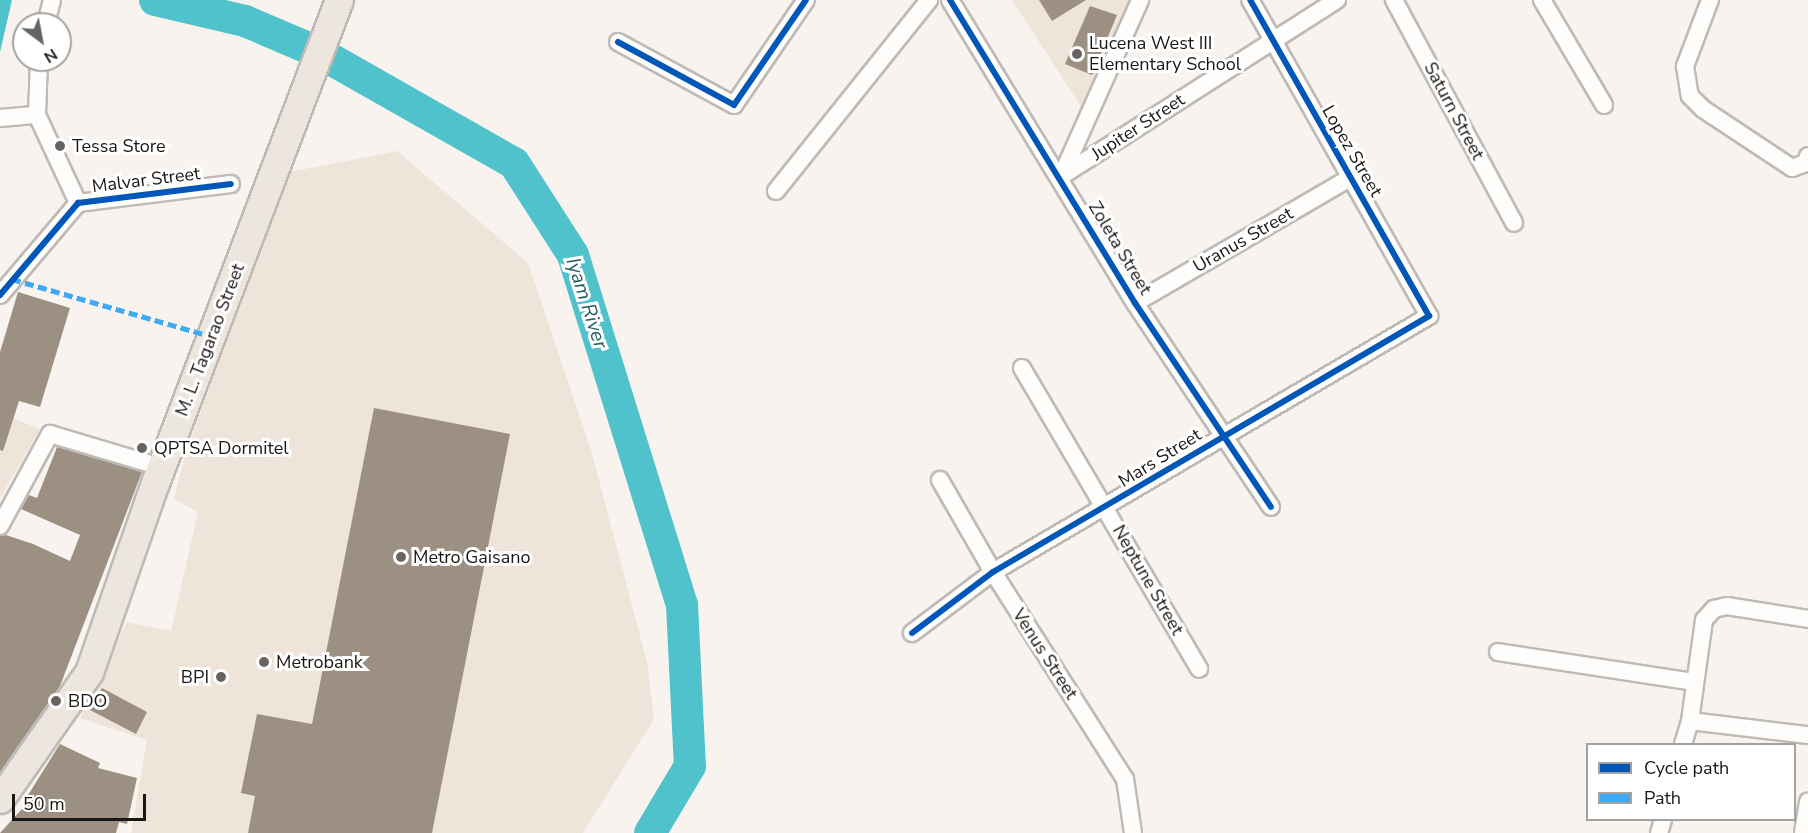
<!DOCTYPE html>
<html>
<head>
<meta charset="utf-8">
<style>
  body { margin:0 }
  #map { position:relative; width:1808px; height:833px; overflow:hidden; background:#f8f3ee; font-family:"Nunito Sans",sans-serif }
  div>[style] { position:absolute }
  .built>* { inset:0; background:#eee4da }
  .water>* { inset:0; background:#4fc2cb }
  .river>* { height:32px; margin:-16px; padding:0 16px; transform-origin:16px; border-radius:16px; background:#4fc2cb }
  .building>* { inset:0; background:#9b9082 }
  .roads { filter:drop-shadow(2px 0 #bebab6) drop-shadow(-2px 0 #bebab6) drop-shadow(0 2px #bebab6) drop-shadow(0 -2px #bebab6) }
  .street>* { height:16px; margin:-8px; padding:0 8px; transform-origin:8px; border-radius:8px; background:#fefdfc }
  .primary>* { height:27px; margin:-13.5px; padding:0 13.5px; transform-origin:13.5px; border-radius:13.5px; background:#ede6df }
  .quiet>* { height:4.5px; margin-top:-2.25px; transform-origin:0; background:repeating-linear-gradient(90deg,#3fa9f5 0 9px,transparent 0 13.5px) }
  .cycleway>* { height:6px; margin:-3px; padding:0 3px; transform-origin:3px; border-radius:3px; background:#0057b8 }
  .dots>* { width:16px; height:16px; translate:-50% -50%; box-sizing:border-box; border:3px solid #fff; border-radius:50% }
  span { translate:-50% -50%; white-space:nowrap; text-align:center; line-height:1.15; -webkit-text-stroke:6px #fff; paint-order:stroke }
  .poi-label { font-size:18px; color:#191613 }
  .left { translate:0 -50%; text-align:left }
  .right { translate:-100% -50%; text-align:right }
  .street-label { font-size:18px; color:#191613 }
  .water-label { font-size:20px; color:#245c62; font-style:italic }
  .legend { position:absolute; left:1586px; top:743px; width:210px; height:78px; box-sizing:border-box; background:#fff; border:2px solid #a3a2a1; margin:0; padding:8px 10px; list-style:none; font-size:18px; color:#191613 }
  .legend li { display:flex; align-items:center; gap:12px; height:30px }
  .legend b { width:30px; border:2px solid #a3a2a1 }
  .north { position:absolute; left:12px; top:12px; width:60px; height:60px; box-sizing:border-box; background:#fff; border:2px solid #a3a2a1; border-radius:50%; rotate:148deg; font-size:16px; font-weight:700; line-height:24px; text-align:center; color:#191613 }
  .north::after { content:''; display:block; margin:auto; width:21px; height:27px; background:#676360; clip-path:polygon(50% 0,100% 100%,50% 72%,0 100%) }
  .scale { position:absolute; left:12px; top:794px; width:134px; height:27px; box-sizing:border-box; border:3px solid #191613; border-top:0; padding-left:8px; font-size:18px; line-height:21px; white-space:nowrap; color:#191613; -webkit-text-stroke:4px #fff; paint-order:stroke }
</style>
</head>
<body>
<div id="map">
  <div class="built">
    <div style="clip-path:polygon(1012px 0,1132px 0,1082px 108px)"></div>
    <div style="clip-path:polygon(397px 151px,528px 263px,591px 450px,647px 662px,654px 719px,583px 833px,131px 833px,147px 740px,80px 718px,127px 622px,171px 631px,198px 512px,174px 499px,186px 451px,290px 172px)"></div>
    <div style="clip-path:polygon(0 413px,40px 429px,0 498px)"></div>
  </div>
  <div class="water">
    <div style="clip-path:polygon(0 0,12px 0,0 52px)"></div>
  </div>
  <div class="river">
    <div style="left:155px;top:0;width:92px;rotate:13.1deg"></div>
    <div style="left:245px;top:21px;width:82px;rotate:23.1deg"></div>
    <div style="left:320px;top:53px;width:223px;rotate:29.6deg"></div>
    <div style="left:514px;top:163px;width:109px;rotate:57.3deg"></div>
    <div style="left:573px;top:255px;width:367px;rotate:72.7deg"></div>
    <div style="left:682px;top:605px;width:161px;rotate:87.2deg"></div>
    <div style="left:690px;top:766px;width:78px;rotate:120.8deg"></div>
  </div>
  <div class="building">
    <div style="clip-path:polygon(1039px 0,1086px 0,1052px 21px)"></div>
    <div style="clip-path:polygon(1090px 6px,1117px 15px,1092px 75px,1065px 64px)"></div>
    <div style="clip-path:polygon(18px 292px,70px 308px,40px 407px,19px 401px,3px 451px,0 450px,0 352px)"></div>
    <div style="clip-path:polygon(374px 408px,510px 434px,432px 833px,248px 833px,255px 796px,241px 793px,257px 714px,312px 724px)"></div>
    <div style="clip-path:polygon(57px 447px,142px 472px,60px 686px,0 772px,0 536px,6px 535px,33px 544px,70px 561px,80px 535px,21px 509px,29px 495px,37px 498px)"></div>
    <div style="clip-path:polygon(102px 688px,147px 712px,136px 734px,90px 710px)"></div>
    <div style="clip-path:polygon(60px 744px,100px 763px,98px 768px,137px 778px,127px 824px,119px 822px,116px 833px,0 833px,32px 798px,28px 795px)"></div>
  </div>
  <div class="roads">
    <div class="street">
      <div style="left:950px;top:0;width:355px;rotate:58.6deg"></div>
      <div style="left:1135px;top:303px;width:245px;rotate:56.3deg"></div>
      <div style="left:1394px;top:0;width:253px;rotate:61.7deg"></div>
      <div style="left:1542px;top:0;width:122px;rotate:59.4deg"></div>
      <div style="left:1710px;top:0;width:71px;rotate:110.7deg"></div>
      <div style="left:1685px;top:66px;width:30px;rotate:81deg"></div>
      <div style="left:1690px;top:96px;width:18px;rotate:45deg"></div>
      <div style="left:1703px;top:109px;width:107px;rotate:33.5deg"></div>
      <div style="left:1792px;top:168px;width:15px;rotate:-20deg"></div>
      <div style="left:1806px;top:163px;width:7px;rotate:-74deg"></div>
      <div style="left:46px;top:24px;width:25px;rotate:-76deg"></div>
      <div style="left:618px;top:42px;width:132px;rotate:28.5deg"></div>
      <div style="left:734px;top:105px;width:127px;rotate:-55.6deg"></div>
      <div style="left:39px;top:60px;width:55px;rotate:92.1deg"></div>
      <div style="left:37px;top:115px;width:97px;rotate:65deg"></div>
      <div style="left:0;top:118px;width:37px;rotate:-5deg"></div>
      <div style="left:1060px;top:177px;width:329px;rotate:-32.6deg"></div>
      <div style="left:1061px;top:177px;width:194px;rotate:-65.9deg"></div>
      <div style="left:776px;top:191px;width:245px;rotate:-51.3deg"></div>
      <div style="left:0;top:295px;width:121px;rotate:-49.7deg"></div>
      <div style="left:78px;top:203px;width:154px;rotate:-7.1deg"></div>
      <div style="left:1135px;top:303px;width:249px;rotate:-30.2deg"></div>
      <div style="left:1022px;top:368px;width:349px;rotate:59.5deg"></div>
      <div style="left:940px;top:480px;width:106px;rotate:60.1deg"></div>
      <div style="left:993px;top:572px;width:246px;rotate:57.5deg"></div>
      <div style="left:1125px;top:779px;width:55px;rotate:81.6deg"></div>
      <div style="left:0;top:526px;width:105px;rotate:-61.5deg"></div>
      <div style="left:50px;top:434px;width:116px;rotate:16.6deg"></div>
      <div style="left:912px;top:633px;width:101px;rotate:-37deg"></div>
      <div style="left:993px;top:572px;width:506px;rotate:-30.42deg"></div>
      <div style="left:1429px;top:316px;width:363px;rotate:-119.5deg"></div>
      <div style="left:1498px;top:652px;width:198px;rotate:8.7deg"></div>
      <div style="left:1690px;top:721px;width:102px;rotate:-82.1deg"></div>
      <div style="left:1704px;top:620px;width:15px;rotate:-48deg"></div>
      <div style="left:1714px;top:609px;width:13px;rotate:-13deg"></div>
      <div style="left:1727px;top:606px;width:82px;rotate:9.1deg"></div>
      <div style="left:1683px;top:744px;width:24px;rotate:-73deg"></div>
      <div style="left:1690px;top:721px;width:119px;rotate:6.8deg"></div>
      <div style="left:1659px;top:833px;width:14px;rotate:-73deg"></div>
      <div style="left:1803px;top:833px;width:32px;rotate:-81deg"></div>
    </div>
    <div class="primary">
      <div style="left:0;top:799px;width:155px;rotate:-55deg"></div>
      <div style="left:89px;top:672px;width:200px;rotate:-70.8deg"></div>
      <div style="left:155px;top:483px;width:517px;rotate:-69.15deg"></div>
    </div>
  </div>
  <div class="quiet">
    <div style="left:12px;top:279px;width:207px;rotate:16deg"></div>
  </div>
  <div class="cycleway">
    <div style="left:950px;top:0;width:355px;rotate:58.6deg"></div>
    <div style="left:1135px;top:303px;width:245px;rotate:56.3deg"></div>
    <div style="left:618px;top:42px;width:132px;rotate:28.5deg"></div>
    <div style="left:734px;top:105px;width:127px;rotate:-55.6deg"></div>
    <div style="left:0;top:295px;width:121px;rotate:-49.7deg"></div>
    <div style="left:78px;top:203px;width:154px;rotate:-7.1deg"></div>
    <div style="left:912px;top:633px;width:101px;rotate:-37deg"></div>
    <div style="left:993px;top:572px;width:506px;rotate:-30.42deg"></div>
    <div style="left:1429px;top:316px;width:363px;rotate:-119.5deg"></div>
  </div>
  <div class="dots">
    <div style="left:1077px;top:54px;background:#676360"></div>
    <div style="left:60px;top:146px;background:#676360"></div>
    <div style="left:142px;top:448px;background:#676360"></div>
    <div style="left:401px;top:557px;background:#676360"></div>
    <div style="left:264px;top:662px;background:#676360"></div>
    <div style="left:221px;top:677px;background:#676360"></div>
    <div style="left:56px;top:701px;background:#676360"></div>
  </div>
  <div class="poi-label">
    <span class="left" style="left:1089px;top:54px">Lucena West III<br>Elementary School</span>
    <span class="left" style="left:72px;top:146px">Tessa Store</span>
    <span class="left" style="left:154px;top:448px">QPTSA Dormitel</span>
    <span class="left" style="left:413px;top:557px">Metro Gaisano</span>
    <span class="left" style="left:276px;top:662px">Metrobank</span>
    <span class="right" style="left:209px;top:677px">BPI</span>
    <span class="left" style="left:68px;top:701px">BDO</span>
  </div>
  <div class="street-label">
    <span style="left:1454px;top:111px;rotate:62deg">Saturn Street</span>
    <span style="left:1138px;top:127px;rotate:-33deg">Jupiter Street</span>
    <span style="left:1352px;top:151px;rotate:60deg">Lopez Street</span>
    <span style="left:146px;top:180px;rotate:-7deg">Malvar Street</span>
    <span style="left:1243px;top:240px;rotate:-30deg">Uranus Street</span>
    <span style="left:1120px;top:248px;rotate:59deg">Zoleta Street</span>
    <span style="left:210px;top:340px;rotate:-69deg">M. L. Tagarao Street</span>
    <span style="left:1160px;top:458px;rotate:-32deg">Mars Street</span>
    <span style="left:1148px;top:580px;rotate:60deg">Neptune Street</span>
    <span style="left:1045px;top:654px;rotate:57deg">Venus Street</span>
  </div>
  <div class="water-label">
    <span style="left:587px;top:303px;rotate:72deg">Iyam River</span>
  </div>
  <ul class="legend">
  <li><b style="height:8px;background:#0057b8"></b>Cycle path</li>
  <li><b style="height:8px;background:#3fa9f5"></b>Path</li>
  </ul>
  <div class="north">N</div>
  <div class="scale">50 m</div>
</div>
</body>
</html>
